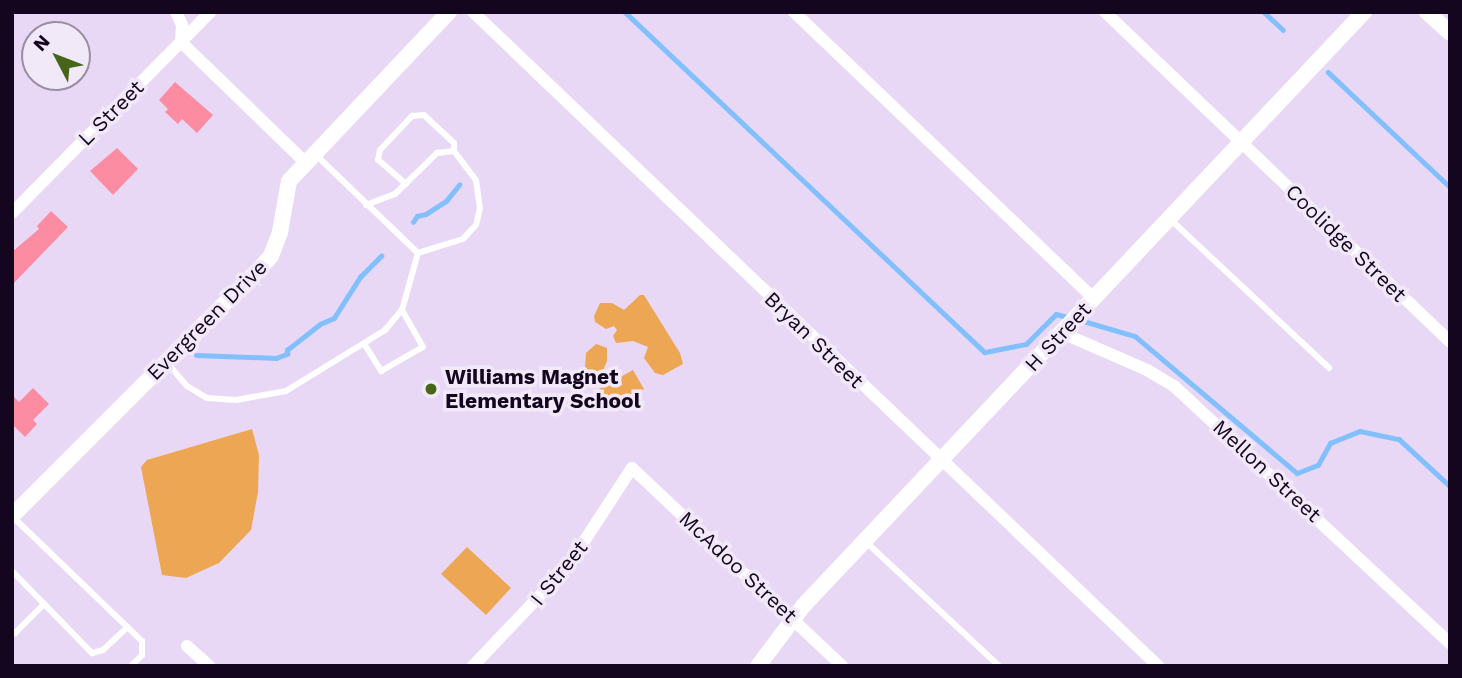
<!DOCTYPE html>
<html>
<head>
<meta charset="utf-8">
<style>
  body { margin:0 }
  #map { position:relative; width:1462px; height:678px; overflow:hidden; background:#e8d8f6; font-family:"Work Sans",sans-serif }
  div>[style] { position:absolute }
  .green>* { inset:0; background:#eda754 }
  .stream>* { height:4.5px; margin:-2.25px; padding:0 2.25px; transform-origin:2.25px; border-radius:2.25px; background:#81c0fd }
  .building>* { inset:0; background:#fc8ca1 }
  .service>* { height:6px; margin:-3px; padding:0 3px; transform-origin:3px; border-radius:3px; background:#fff }
  .minor>* { height:12px; margin:-6px; padding:0 6px; transform-origin:6px; border-radius:6px; background:#fff }
  .tertiary>* { height:16px; margin:-8px; padding:0 8px; transform-origin:8px; border-radius:8px; background:#fff }
  .dots>* { width:19px; height:19px; translate:-50% -50%; box-sizing:border-box; border:4px solid #f1e9f8; border-radius:50% }
  span { translate:-50% -50%; white-space:nowrap; text-align:center; line-height:1.15; -webkit-text-stroke:7px #f1e9f8; paint-order:stroke }
  .street-label { font-size:21px; color:#14061f }
  .poi-label { font-size:21px; color:#14061f; font-weight:700 }
  .left { translate:0 -50%; text-align:left }
  .frame { position:absolute; inset:0; border:14px solid #14061f; pointer-events:none }
  .north { position:absolute; left:21px; top:21px; width:70px; height:70px; box-sizing:border-box; background:#f1e9f8; border:2px solid #998ea1; border-radius:50%; rotate:312deg; font-size:19px; font-weight:700; line-height:28px; text-align:center; color:#14061f }
  .north::after { content:''; display:block; margin:auto; width:24px; height:32px; background:#476518; clip-path:polygon(50% 0,100% 100%,50% 72%,0 100%) }
</style>
</head>
<body>
<div id="map">
  <div class="green">
    <div style="clip-path:polygon(640px 295px,644px 295px,680px 353px,683px 364px,663px 375px,655px 373px,644px 358px,648px 347px,633px 341px,616px 343px,613px 336px,617px 330px,614px 326px,606px 329px,595px 322px,594px 316px,600px 303px,612px 303px,624px 310px)"></div>
    <div style="clip-path:polygon(596px 344px,607px 348px,607px 361px,602px 373px,592px 375px,585px 367px,586px 353px)"></div>
    <div style="clip-path:polygon(633px 370px,644px 389px,611px 408px,599px 389px)"></div>
    <div style="clip-path:polygon(252px 429px,259px 455px,258px 492px,251px 530px,219px 563px,186px 578px,162px 575px,141px 467px,147px 460px)"></div>
    <div style="clip-path:polygon(467px 547px,511px 588px,486px 615px,441px 574px)"></div>
  </div>
  <div class="stream">
    <div style="left:625px;top:12px;width:495px;rotate:43.4deg"></div>
    <div style="left:985px;top:352px;width:42px;rotate:-11deg"></div>
    <div style="left:1026px;top:344px;width:42px;rotate:-45deg"></div>
    <div style="left:1056px;top:314px;width:16px;rotate:15deg"></div>
    <div style="left:1264px;top:12px;width:26px;rotate:43deg"></div>
    <div style="left:1328px;top:72px;width:168px;rotate:43.3deg"></div>
    <div style="left:413px;top:222px;width:7px;rotate:-56deg"></div>
    <div style="left:417px;top:216px;width:9px;rotate:-13deg"></div>
    <div style="left:426px;top:214px;width:24px;rotate:-33deg"></div>
    <div style="left:446px;top:201px;width:21px;rotate:-51deg"></div>
    <div style="left:1080px;top:320px;width:57px;rotate:16.2deg"></div>
    <div style="left:1135px;top:336px;width:212px;rotate:40.2deg"></div>
    <div style="left:1297px;top:473px;width:22px;rotate:-21deg"></div>
    <div style="left:1318px;top:465px;width:25px;rotate:-61deg"></div>
    <div style="left:1330px;top:443px;width:32px;rotate:-22deg"></div>
    <div style="left:1360px;top:431px;width:40px;rotate:12deg"></div>
    <div style="left:1399px;top:439px;width:69px;rotate:42.7deg"></div>
    <div style="left:196px;top:355px;width:80px;rotate:2.1deg"></div>
    <div style="left:276px;top:358px;width:12px;rotate:-20deg"></div>
    <div style="left:287px;top:354px;width:4px;rotate:-90deg"></div>
    <div style="left:287px;top:350px;width:42px;rotate:-38.2deg"></div>
    <div style="left:320px;top:324px;width:15px;rotate:-23deg"></div>
    <div style="left:334px;top:318px;width:49px;rotate:-57.6deg"></div>
    <div style="left:360px;top:277px;width:30px;rotate:-45deg"></div>
  </div>
  <div class="building">
    <div style="clip-path:polygon(175px 82px,213px 115px,197px 133px,182px 119px,178px 124px,165px 112px,168px 109px,159px 100px)"></div>
    <div style="clip-path:polygon(117px 148px,138px 169px,113px 195px,90px 171px)"></div>
    <div style="clip-path:polygon(51px 211px,68px 227px,12px 285px,12px 252px,39px 229px,37px 226px)"></div>
    <div style="clip-path:polygon(33px 388px,49px 404px,33px 420px,37px 424px,25px 437px,12px 424px,12px 395px,19px 402px)"></div>
  </div>
  <div class="service">
    <div style="left:316px;top:155px;width:141px;rotate:43.9deg"></div>
    <div style="left:406px;top:184px;width:37px;rotate:-139deg"></div>
    <div style="left:378px;top:160px;width:10px;rotate:-79deg"></div>
    <div style="left:380px;top:150px;width:47px;rotate:-46.7deg"></div>
    <div style="left:412px;top:116px;width:12px;rotate:-5deg"></div>
    <div style="left:424px;top:115px;width:41px;rotate:43deg"></div>
    <div style="left:454px;top:143px;width:8px;rotate:90deg"></div>
    <div style="left:366px;top:205px;width:31px;rotate:-21deg"></div>
    <div style="left:395px;top:194px;width:59px;rotate:-44.3deg"></div>
    <div style="left:437px;top:153px;width:17px;rotate:-7deg"></div>
    <div style="left:454px;top:151px;width:36px;rotate:53deg"></div>
    <div style="left:476px;top:180px;width:28px;rotate:82deg"></div>
    <div style="left:480px;top:208px;width:17px;rotate:103deg"></div>
    <div style="left:476px;top:225px;width:19px;rotate:133deg"></div>
    <div style="left:463px;top:239px;width:47px;rotate:162.7deg"></div>
    <div style="left:1170px;top:219px;width:218px;rotate:43.1deg"></div>
    <div style="left:365px;top:345px;width:31px;rotate:58deg"></div>
    <div style="left:381px;top:371px;width:48px;rotate:-29.7deg"></div>
    <div style="left:423px;top:347px;width:43px;rotate:-119.6deg"></div>
    <div style="left:167px;top:363px;width:30px;rotate:49deg"></div>
    <div style="left:187px;top:386px;width:23px;rotate:31deg"></div>
    <div style="left:207px;top:398px;width:29px;rotate:4deg"></div>
    <div style="left:236px;top:400px;width:51px;rotate:-10.2deg"></div>
    <div style="left:286px;top:391px;width:116px;rotate:-31.6deg"></div>
    <div style="left:385px;top:330px;width:26px;rotate:-50deg"></div>
    <div style="left:402px;top:310px;width:59px;rotate:-74.3deg"></div>
    <div style="left:13px;top:517px;width:179px;rotate:43.9deg"></div>
    <div style="left:142px;top:641px;width:14px;rotate:90deg"></div>
    <div style="left:142px;top:655px;width:16px;rotate:135deg"></div>
    <div style="left:865px;top:541px;width:183px;rotate:43deg"></div>
    <div style="left:12px;top:571px;width:115px;rotate:45.7deg"></div>
    <div style="left:92px;top:653px;width:11px;rotate:-15deg"></div>
    <div style="left:103px;top:650px;width:33px;rotate:-43deg"></div>
    <div style="left:12px;top:631px;width:4px;rotate:34deg"></div>
    <div style="left:15px;top:633px;width:41px;rotate:-45deg"></div>
  </div>
  <div class="minor">
    <div style="left:176px;top:12px;width:14px;rotate:65deg"></div>
    <div style="left:182px;top:25px;width:17px;rotate:93deg"></div>
    <div style="left:181px;top:42px;width:173px;rotate:44.1deg"></div>
    <div style="left:473px;top:12px;width:947px;rotate:43.67deg"></div>
    <div style="left:794px;top:12px;width:415px;rotate:43.7deg"></div>
    <div style="left:1105px;top:12px;width:477px;rotate:43.7deg"></div>
    <div style="left:12px;top:213px;width:282px;rotate:-45.4deg"></div>
    <div style="left:1062px;top:333px;width:93px;rotate:23.5deg"></div>
    <div style="left:1147px;top:370px;width:31px;rotate:31deg"></div>
    <div style="left:1174px;top:386px;width:377px;rotate:43deg"></div>
    <div style="left:187px;top:646px;width:30px;rotate:42deg"></div>
    <div style="left:473px;top:666px;width:138px;rotate:-46.5deg"></div>
    <div style="left:568px;top:566px;width:117px;rotate:-56.9deg"></div>
    <div style="left:632px;top:468px;width:289px;rotate:43.3deg"></div>
  </div>
  <div class="tertiary">
    <div style="left:1427px;top:12px;width:31px;rotate:42deg"></div>
    <div style="left:12px;top:516px;width:354px;rotate:-45deg"></div>
    <div style="left:262px;top:266px;width:13px;rotate:-48deg"></div>
    <div style="left:271px;top:256px;width:26px;rotate:-69deg"></div>
    <div style="left:280px;top:232px;width:52px;rotate:-80deg"></div>
    <div style="left:289px;top:181px;width:233px;rotate:-46.6deg"></div>
    <div style="left:758px;top:666px;width:76px;rotate:-53deg"></div>
    <div style="left:804px;top:605px;width:816px;rotate:-46.64deg"></div>
  </div>
  <div class="dots">
    <div style="left:431px;top:389px;background:#476518"></div>
  </div>
  <div class="street-label">
    <span style="left:111px;top:113px;rotate:-45deg">L Street</span>
    <span style="left:1346px;top:243px;rotate:44deg">Coolidge Street</span>
    <span style="left:207px;top:320px;rotate:-45deg">Evergreen Drive</span>
    <span style="left:1058px;top:337px;rotate:-47deg">H Street</span>
    <span style="left:814px;top:340px;rotate:44deg">Bryan Street</span>
    <span style="left:1267px;top:471px;rotate:43deg">Mellon Street</span>
    <span style="left:738px;top:567px;rotate:43deg">McAdoo Street</span>
    <span style="left:559px;top:573px;rotate:-51deg">I Street</span>
  </div>
  <div class="poi-label">
    <span class="left" style="left:445px;top:389px">Williams Magnet<br>Elementary School</span>
  </div>
  <div class="frame"></div>
  <div class="north">N</div>
</div>
</body>
</html>
